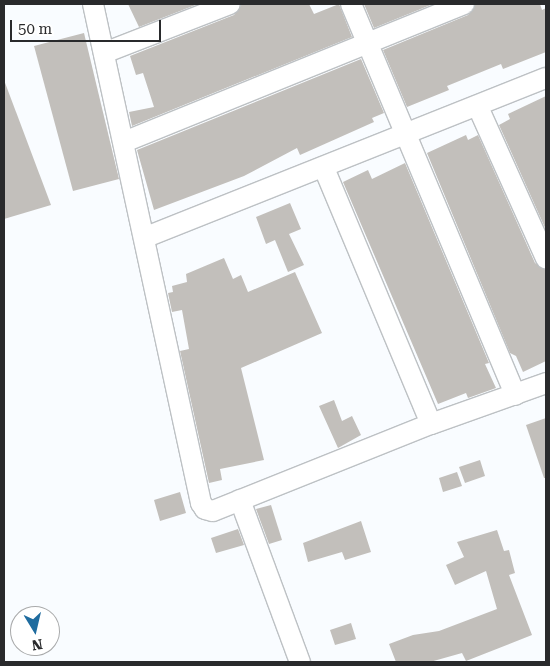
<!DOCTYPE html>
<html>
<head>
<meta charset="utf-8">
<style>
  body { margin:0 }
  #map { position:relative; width:550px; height:666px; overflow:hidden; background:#f9fcff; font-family:"Roboto Serif",serif }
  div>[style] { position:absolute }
  .building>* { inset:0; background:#c2bfbb }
  .roads { filter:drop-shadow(1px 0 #bdc1c4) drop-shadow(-1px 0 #bdc1c4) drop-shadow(0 1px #bdc1c4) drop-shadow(0 -1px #bdc1c4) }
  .street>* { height:20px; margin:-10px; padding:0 10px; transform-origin:10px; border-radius:10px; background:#fff }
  span { translate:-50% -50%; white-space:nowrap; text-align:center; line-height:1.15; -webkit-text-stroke:4.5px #fff; paint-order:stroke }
  .frame { position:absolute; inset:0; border:5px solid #292a2c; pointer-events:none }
  .north { position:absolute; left:10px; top:606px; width:50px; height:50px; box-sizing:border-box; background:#fff; border:1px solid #a9aaab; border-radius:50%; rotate:171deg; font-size:14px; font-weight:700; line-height:20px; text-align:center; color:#292a2c }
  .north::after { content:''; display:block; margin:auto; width:18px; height:22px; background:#1f6c9f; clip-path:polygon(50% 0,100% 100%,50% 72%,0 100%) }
  .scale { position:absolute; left:10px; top:20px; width:151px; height:22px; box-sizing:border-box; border:2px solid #292a2c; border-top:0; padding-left:6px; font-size:15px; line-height:18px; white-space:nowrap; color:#292a2c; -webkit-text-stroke:4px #fff; paint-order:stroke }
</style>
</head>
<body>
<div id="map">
  <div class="building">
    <div style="clip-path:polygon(128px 4px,198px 4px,139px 27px)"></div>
    <div style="clip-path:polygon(242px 4px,309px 4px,314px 14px,339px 4px,352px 37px,132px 126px,129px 112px,154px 107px,143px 73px,136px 75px,130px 56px,234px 15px)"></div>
    <div style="clip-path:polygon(364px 4px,433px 4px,374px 28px)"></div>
    <div style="clip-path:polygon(476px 4px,540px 4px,542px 10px,546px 8px,546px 52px,503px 69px,501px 64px,447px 86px,449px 90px,407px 107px,383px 50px,468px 15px)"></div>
    <div style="clip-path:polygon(84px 33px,119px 179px,73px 191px,34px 46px)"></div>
    <div style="clip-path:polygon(361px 59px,384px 113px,372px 118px,374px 122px,300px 155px,297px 148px,244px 176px,154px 210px,137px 150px)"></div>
    <div style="clip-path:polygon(4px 80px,51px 205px,4px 219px)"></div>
    <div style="clip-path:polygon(546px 96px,546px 230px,499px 125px,510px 119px,508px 114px)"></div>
    <div style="clip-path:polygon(466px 135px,468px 140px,478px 135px,535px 263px,546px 270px,546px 361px,523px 372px,516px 356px,510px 353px,427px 153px)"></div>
    <div style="clip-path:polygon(405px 163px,489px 363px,485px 364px,496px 388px,468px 398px,466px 393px,438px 404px,343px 182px,368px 170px,372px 179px)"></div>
    <div style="clip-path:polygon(290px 203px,301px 229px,289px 234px,304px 265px,288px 272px,275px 240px,266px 244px,256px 217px)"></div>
    <div style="clip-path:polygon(224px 258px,233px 279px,241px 275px,248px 292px,295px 272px,322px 333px,241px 368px,264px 460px,220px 469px,222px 480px,209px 483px,180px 351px,189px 349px,182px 310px,172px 312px,168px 293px,173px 292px,172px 286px,187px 282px,186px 274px)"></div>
    <div style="clip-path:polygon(334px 400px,342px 421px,352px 416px,361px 435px,338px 448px,319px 406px)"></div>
    <div style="clip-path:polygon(546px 418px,546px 478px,544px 478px,526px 425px)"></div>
    <div style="clip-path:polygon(480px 460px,485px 476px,465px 483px,459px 467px)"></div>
    <div style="clip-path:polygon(457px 472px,462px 486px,443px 492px,439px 478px)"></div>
    <div style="clip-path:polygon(180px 492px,186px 513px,160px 521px,154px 500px)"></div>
    <div style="clip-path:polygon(271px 505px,282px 540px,269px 544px,256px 509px)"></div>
    <div style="clip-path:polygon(361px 521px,371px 552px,345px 560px,342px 552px,308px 562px,303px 543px)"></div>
    <div style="clip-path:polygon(238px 529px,244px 545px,216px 553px,211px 538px)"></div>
    <div style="clip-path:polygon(497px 530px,504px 551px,509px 550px,515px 573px,509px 575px,532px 635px,466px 661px,462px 653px,430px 662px,396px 662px,389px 644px,413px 635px,439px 631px,497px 609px,486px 571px,455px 585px,446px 565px,464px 557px,457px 542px)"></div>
    <div style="clip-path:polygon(351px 623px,356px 639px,335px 645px,330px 630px)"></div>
  </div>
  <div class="roads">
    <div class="street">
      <div style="left:93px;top:4px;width:511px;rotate:77.79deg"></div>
      <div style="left:201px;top:503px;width:7px;rotate:56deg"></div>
      <div style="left:205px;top:509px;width:8px;rotate:14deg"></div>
      <div style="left:213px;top:511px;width:235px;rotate:-21.8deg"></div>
      <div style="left:431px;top:424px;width:122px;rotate:-19.6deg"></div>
      <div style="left:351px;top:4px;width:424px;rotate:67.2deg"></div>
      <div style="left:104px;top:53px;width:135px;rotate:-21.3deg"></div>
      <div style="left:478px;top:107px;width:166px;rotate:65.8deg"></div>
      <div style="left:124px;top:142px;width:367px;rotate:-22.1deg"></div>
      <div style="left:324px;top:168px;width:277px;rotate:67.3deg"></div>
      <div style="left:146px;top:237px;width:430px;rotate:-21.7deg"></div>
      <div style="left:240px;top:500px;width:173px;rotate:69.7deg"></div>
    </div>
  </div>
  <div class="frame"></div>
  <div class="north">N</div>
  <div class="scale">50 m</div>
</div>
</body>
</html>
